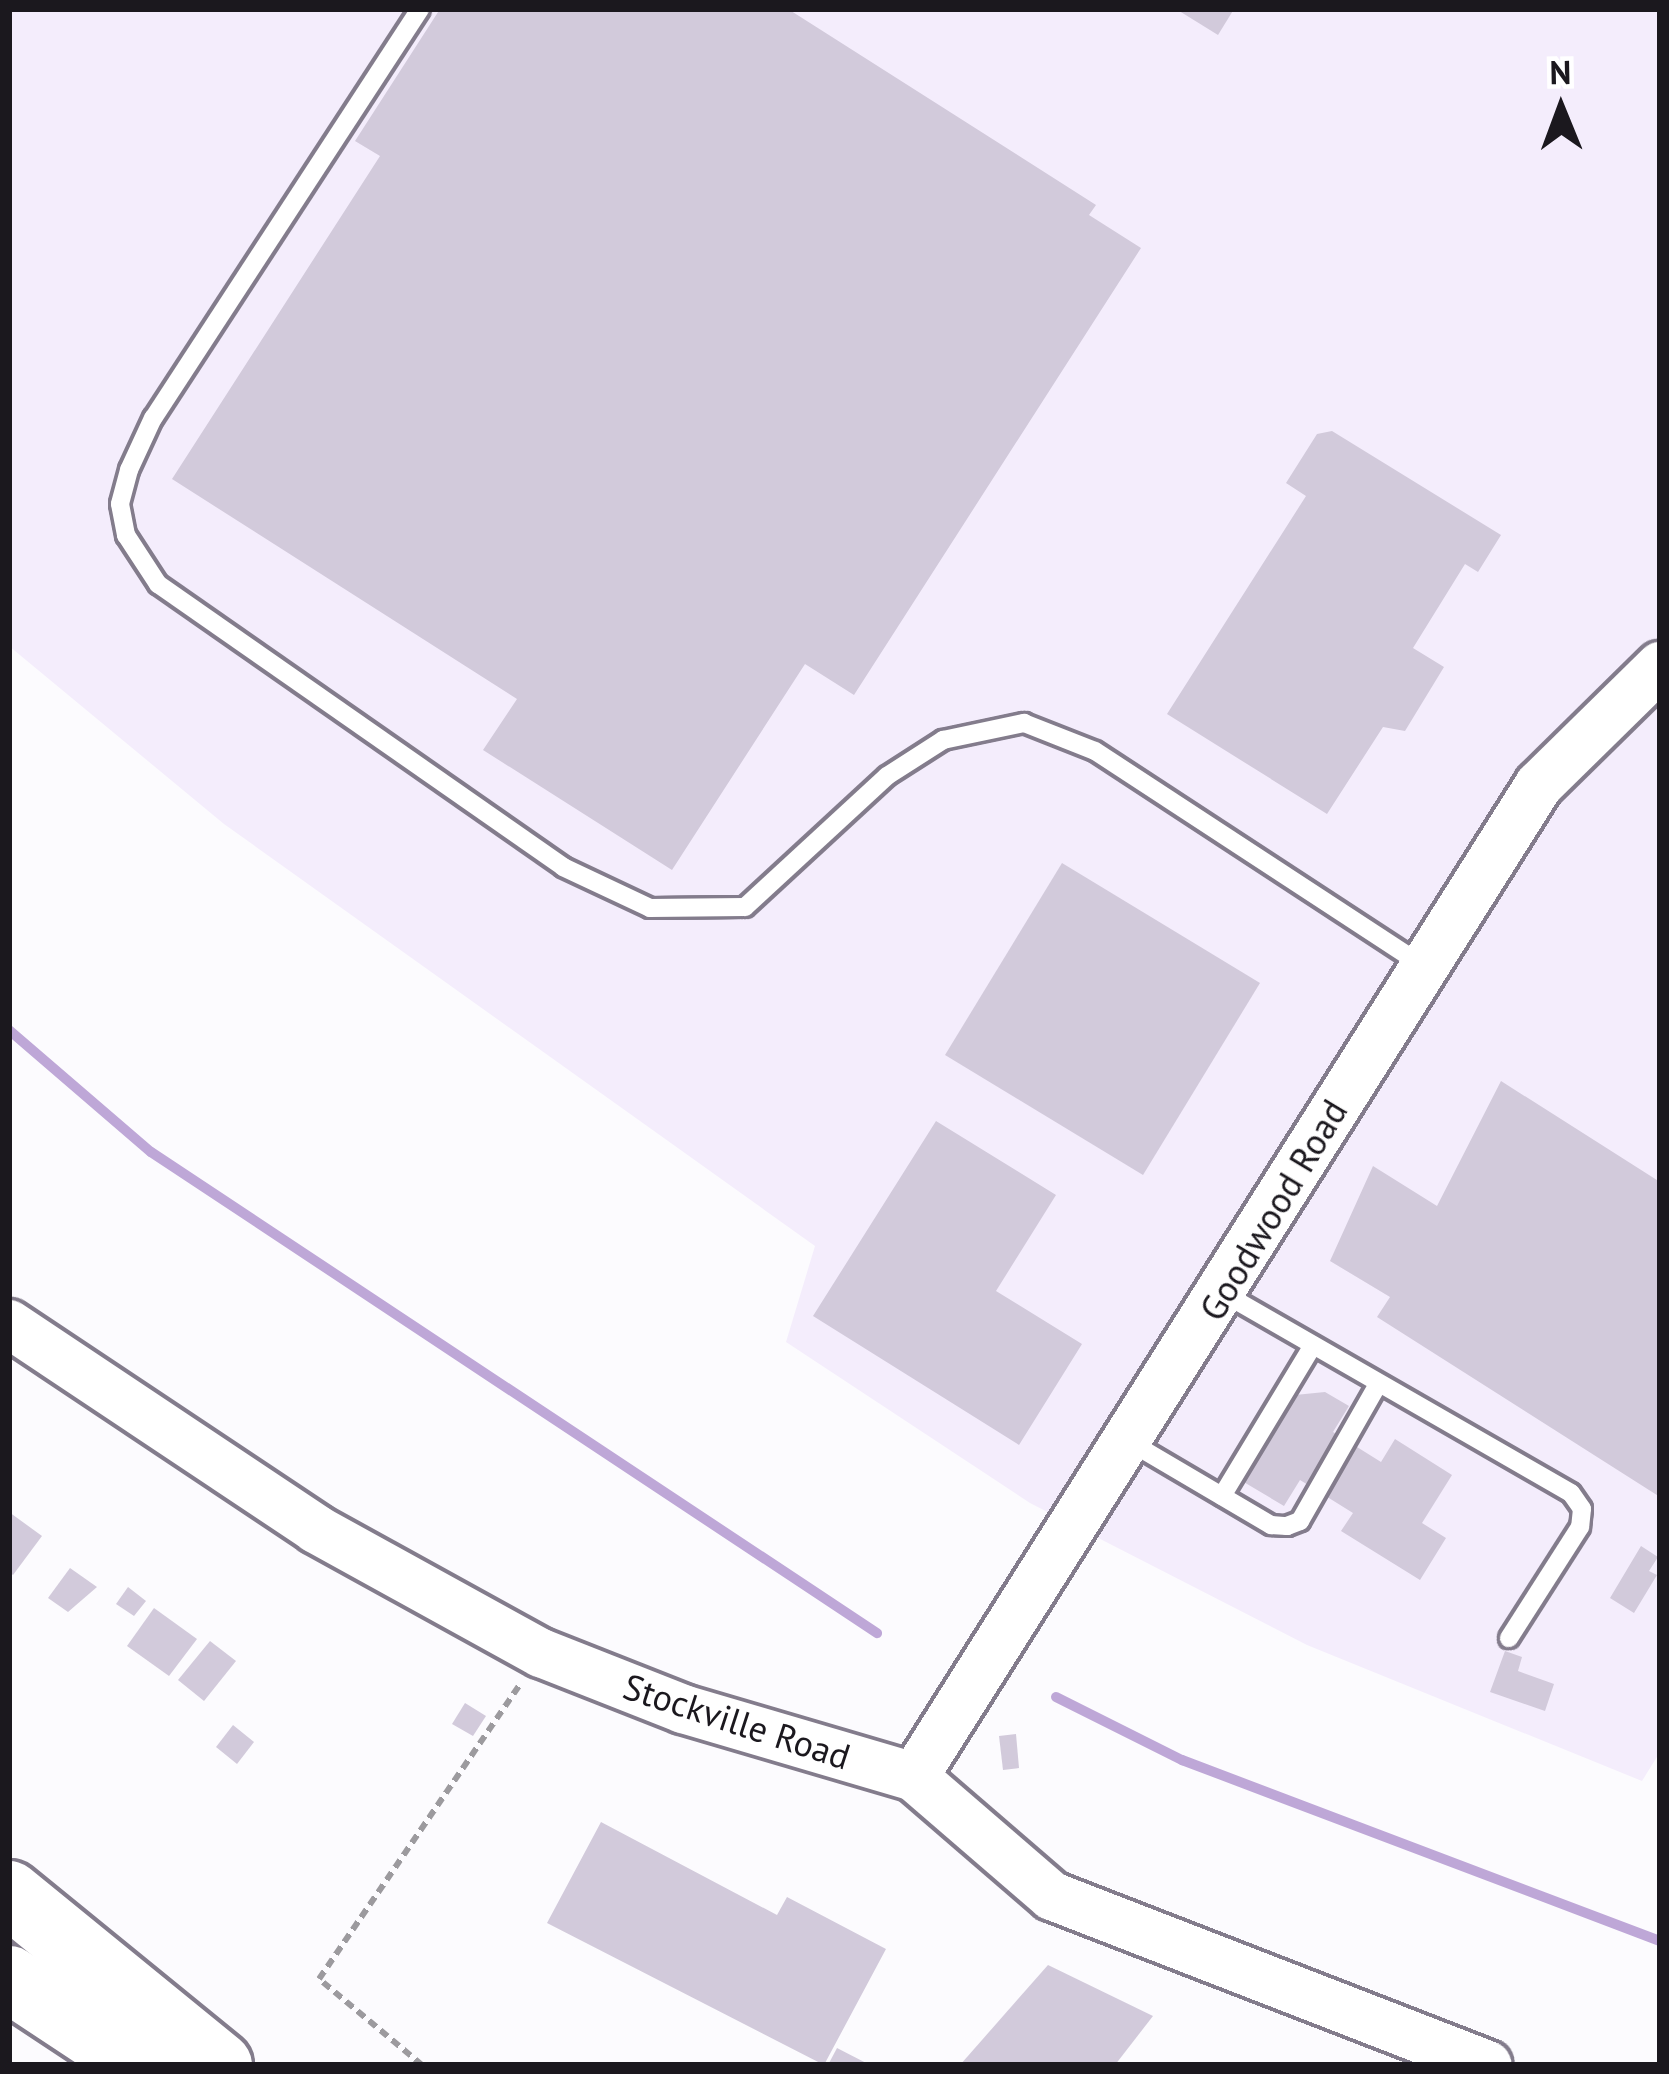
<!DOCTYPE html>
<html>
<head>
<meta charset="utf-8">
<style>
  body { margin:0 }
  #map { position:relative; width:1669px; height:2074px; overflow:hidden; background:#fcfbfe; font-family:"PT Sans",sans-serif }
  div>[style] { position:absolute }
  .built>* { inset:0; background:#f4edfc }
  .stream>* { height:10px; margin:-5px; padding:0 5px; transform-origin:5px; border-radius:5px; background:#bea7d7 }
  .building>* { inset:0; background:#d2cadb }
  .path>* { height:6px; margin-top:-3px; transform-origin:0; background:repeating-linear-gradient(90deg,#9c9a9e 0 9px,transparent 0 15px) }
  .roads { filter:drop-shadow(3px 0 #837c8c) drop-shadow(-3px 0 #837c8c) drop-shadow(0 3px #837c8c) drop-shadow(0 -3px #837c8c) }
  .service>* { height:18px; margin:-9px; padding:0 9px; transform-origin:9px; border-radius:9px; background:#fff }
  .tertiary>* { height:48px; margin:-24px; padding:0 24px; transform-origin:24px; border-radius:24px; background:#fff }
  .motorway>* { height:66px; margin:-33px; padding:0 33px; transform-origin:33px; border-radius:33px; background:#fff }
  span { translate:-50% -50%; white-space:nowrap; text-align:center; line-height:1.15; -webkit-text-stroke:9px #fff; paint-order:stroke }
  .street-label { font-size:36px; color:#1b181e }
  .frame { position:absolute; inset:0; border:12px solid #1b181e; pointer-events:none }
  .north { position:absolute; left:1501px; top:48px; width:120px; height:120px; -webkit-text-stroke:9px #fff; paint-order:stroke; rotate:359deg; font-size:33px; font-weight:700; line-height:48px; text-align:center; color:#1b181e }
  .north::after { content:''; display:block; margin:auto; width:42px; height:54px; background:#1b181e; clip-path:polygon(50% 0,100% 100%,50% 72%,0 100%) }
</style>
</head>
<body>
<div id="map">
  <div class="built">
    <div style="clip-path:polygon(9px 9px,1660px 9px,1660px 1752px,1642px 1781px,1307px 1645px,1030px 1503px,786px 1342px,815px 1246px,224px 824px,9px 646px)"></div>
  </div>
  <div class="stream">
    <div style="left:9px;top:1030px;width:187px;rotate:40.7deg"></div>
    <div style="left:151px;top:1152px;width:871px;rotate:33.53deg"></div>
    <div style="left:1056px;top:1697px;width:141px;rotate:26.6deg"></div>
    <div style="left:1182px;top:1760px;width:511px;rotate:20.74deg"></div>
  </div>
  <div class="building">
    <div style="clip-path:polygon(440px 9px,788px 9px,1096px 205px,1089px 215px,1141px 248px,854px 695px,805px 664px,672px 870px,483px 750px,517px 699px,172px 479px,380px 156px,355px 141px)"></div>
    <div style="clip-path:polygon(1176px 9px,1234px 9px,1218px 35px)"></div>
    <div style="clip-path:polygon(1332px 431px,1501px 535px,1478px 572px,1465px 564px,1413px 648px,1444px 667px,1405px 731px,1383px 727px,1327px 814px,1167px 714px,1306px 496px,1286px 483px,1317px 434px)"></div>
    <div style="clip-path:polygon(1062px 863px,1260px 983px,1143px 1175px,945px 1055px)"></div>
    <div style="clip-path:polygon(1501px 1081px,1660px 1182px,1660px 1497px,1377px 1317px,1390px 1297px,1330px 1261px,1373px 1166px,1437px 1206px)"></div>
    <div style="clip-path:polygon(936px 1121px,1056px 1195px,996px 1291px,1082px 1344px,1019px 1445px,813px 1316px)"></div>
    <div style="clip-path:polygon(1325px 1392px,1349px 1406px,1333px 1432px,1381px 1462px,1395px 1439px,1452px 1475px,1422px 1523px,1446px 1538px,1420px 1580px,1341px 1531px,1353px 1513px,1300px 1480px,1284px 1506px,1242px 1481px,1295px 1395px)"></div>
    <div style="clip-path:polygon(9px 1512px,42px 1536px,13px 1575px,9px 1572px)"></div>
    <div style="clip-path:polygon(1641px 1546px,1658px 1557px,1649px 1571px,1657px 1575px,1634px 1613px,1610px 1598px)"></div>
    <div style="clip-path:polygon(70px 1568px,97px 1587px,68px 1612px,48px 1598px)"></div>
    <div style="clip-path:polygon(128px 1587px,146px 1601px,134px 1616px,116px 1604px)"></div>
    <div style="clip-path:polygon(154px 1608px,197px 1639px,169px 1676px,127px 1646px)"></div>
    <div style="clip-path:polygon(210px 1641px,236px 1661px,204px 1701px,178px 1680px)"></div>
    <div style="clip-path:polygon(1505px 1651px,1522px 1657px,1518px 1671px,1554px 1684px,1545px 1711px,1490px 1692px)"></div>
    <div style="clip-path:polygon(465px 1703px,486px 1716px,473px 1736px,452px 1724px)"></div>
    <div style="clip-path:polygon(233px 1725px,254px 1742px,237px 1764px,216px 1747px)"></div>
    <div style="clip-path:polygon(1016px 1734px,1019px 1768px,1003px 1770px,999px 1736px)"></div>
    <div style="clip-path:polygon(601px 1822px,777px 1915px,787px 1897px,886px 1949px,824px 2065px,547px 1923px)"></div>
    <div style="clip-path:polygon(1048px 1965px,1153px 2016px,1115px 2065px,960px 2065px)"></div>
    <div style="clip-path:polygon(837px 2048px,870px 2065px,828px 2065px)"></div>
  </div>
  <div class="path">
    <div style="left:422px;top:2065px;width:134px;rotate:-140.1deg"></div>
    <div style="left:319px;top:1979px;width:355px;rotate:-55.7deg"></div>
  </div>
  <div class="roads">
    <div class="service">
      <div style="left:420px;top:9px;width:488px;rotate:123.1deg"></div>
      <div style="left:153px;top:418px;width:57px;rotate:114.8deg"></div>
      <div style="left:129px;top:470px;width:35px;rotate:105deg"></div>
      <div style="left:120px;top:504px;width:32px;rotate:79deg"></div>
      <div style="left:126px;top:535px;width:59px;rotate:56.9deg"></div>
      <div style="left:158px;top:584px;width:494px;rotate:34.9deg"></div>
      <div style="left:563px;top:867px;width:96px;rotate:25.2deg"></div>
      <div style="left:650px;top:908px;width:95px;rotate:-0.6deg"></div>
      <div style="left:745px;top:907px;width:193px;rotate:-42.7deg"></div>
      <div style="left:887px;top:776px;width:67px;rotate:-32.7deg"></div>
      <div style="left:943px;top:740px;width:83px;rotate:-11.9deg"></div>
      <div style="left:1024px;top:723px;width:76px;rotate:21.5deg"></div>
      <div style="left:1095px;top:751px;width:391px;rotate:33.2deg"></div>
      <div style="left:1223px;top:1293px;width:401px;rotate:29.9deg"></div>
      <div style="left:1571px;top:1493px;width:19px;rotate:55deg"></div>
      <div style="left:1582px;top:1509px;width:18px;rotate:96deg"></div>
      <div style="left:1580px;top:1527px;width:132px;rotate:122.6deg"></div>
      <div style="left:1130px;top:1442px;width:164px;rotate:30.5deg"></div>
      <div style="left:1271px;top:1525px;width:16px;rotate:4deg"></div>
      <div style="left:1287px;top:1526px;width:14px;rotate:-21deg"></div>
      <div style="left:1300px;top:1521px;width:158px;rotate:-60.3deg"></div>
      <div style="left:1222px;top:1496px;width:176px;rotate:-58.9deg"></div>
    </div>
    <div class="tertiary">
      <div style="left:9px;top:1324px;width:369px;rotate:33.7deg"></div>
      <div style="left:316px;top:1529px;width:257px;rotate:28.9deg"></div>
      <div style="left:541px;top:1653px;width:153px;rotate:21.5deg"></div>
      <div style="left:683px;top:1709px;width:241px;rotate:16.4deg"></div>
      <div style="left:914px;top:1777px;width:182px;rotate:40.8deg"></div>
      <div style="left:1052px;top:1896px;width:467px;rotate:21.2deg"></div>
      <div style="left:914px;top:1777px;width:1172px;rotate:-57.79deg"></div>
      <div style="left:1539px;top:785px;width:170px;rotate:-44.5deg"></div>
    </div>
    <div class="motorway">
      <div style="left:9px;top:1894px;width:271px;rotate:39.2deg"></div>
      <div style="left:9px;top:1979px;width:156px;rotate:33.5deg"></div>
    </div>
  </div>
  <div class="street-label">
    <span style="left:1273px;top:1210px;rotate:-59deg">Goodwood Road</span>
    <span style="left:737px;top:1721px;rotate:18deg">Stockville Road</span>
  </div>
  <div class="frame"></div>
  <div class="north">N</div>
</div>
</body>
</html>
